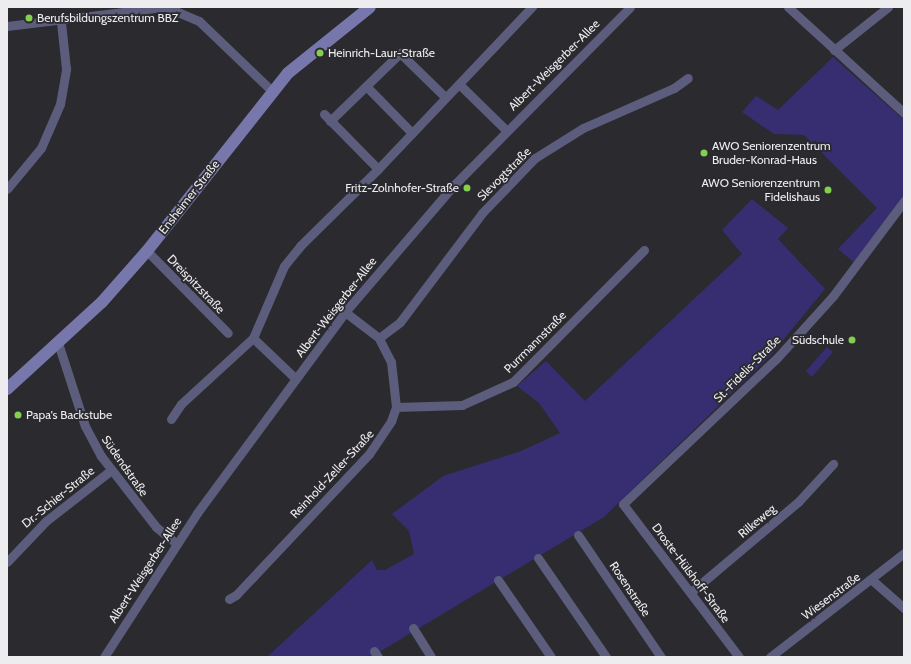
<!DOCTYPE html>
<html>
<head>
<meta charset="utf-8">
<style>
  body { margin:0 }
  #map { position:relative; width:911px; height:664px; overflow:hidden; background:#2a2a2f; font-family:Cabin,sans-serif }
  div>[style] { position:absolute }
  .green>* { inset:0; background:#362e71 }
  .street>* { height:9px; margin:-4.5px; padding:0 4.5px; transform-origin:4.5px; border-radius:4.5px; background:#5c5c7d }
  .secondary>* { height:12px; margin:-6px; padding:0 6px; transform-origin:6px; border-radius:6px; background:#7877ac }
  .dots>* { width:11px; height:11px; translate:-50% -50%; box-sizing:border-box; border:2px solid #2a2a2f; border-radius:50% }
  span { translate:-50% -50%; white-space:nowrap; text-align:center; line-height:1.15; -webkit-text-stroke:3.5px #2a2a2f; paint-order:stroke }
  .poi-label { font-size:12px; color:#ededf0 }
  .left { translate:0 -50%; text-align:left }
  .right { translate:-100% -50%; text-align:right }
  .street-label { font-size:12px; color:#ededf0 }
  .frame { position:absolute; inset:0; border:8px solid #ededf0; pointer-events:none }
</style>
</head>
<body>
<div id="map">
  <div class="green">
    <div style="clip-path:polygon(833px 57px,904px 120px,904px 196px,856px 264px,838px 249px,877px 208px,804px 135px,774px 134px,742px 112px,756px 96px,778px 110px)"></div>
    <div style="clip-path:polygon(752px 199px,788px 228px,778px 239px,825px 289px,771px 355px,604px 517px,371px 657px,267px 657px,372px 560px,377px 570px,385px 570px,414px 554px,409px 531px,392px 514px,443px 476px,521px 451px,560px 433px,539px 403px,517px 386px,546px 361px,585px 401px,742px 254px,722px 230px)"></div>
    <div style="clip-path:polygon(827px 347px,833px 352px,812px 377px,806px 371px)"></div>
  </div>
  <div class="street">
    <div style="left:166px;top:7px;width:36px;rotate:23deg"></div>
    <div style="left:199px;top:21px;width:101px;rotate:43.8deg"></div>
    <div style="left:788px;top:7px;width:157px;rotate:42.4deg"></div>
    <div style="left:7px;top:26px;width:157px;rotate:-6.9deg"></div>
    <div style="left:834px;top:50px;width:69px;rotate:-38.5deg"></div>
    <div style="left:459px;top:84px;width:66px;rotate:44.4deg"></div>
    <div style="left:366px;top:86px;width:66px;rotate:45.6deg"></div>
    <div style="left:324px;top:114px;width:77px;rotate:45.5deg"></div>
    <div style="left:330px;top:121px;width:98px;rotate:-44.2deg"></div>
    <div style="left:400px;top:53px;width:63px;rotate:44.4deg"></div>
    <div style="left:7px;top:189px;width:53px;rotate:-50.3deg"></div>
    <div style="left:41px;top:148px;width:48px;rotate:-66.6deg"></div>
    <div style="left:60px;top:104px;width:36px;rotate:-80deg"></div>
    <div style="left:66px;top:69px;width:47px;rotate:-96.1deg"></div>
    <div style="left:147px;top:251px;width:115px;rotate:45.4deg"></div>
    <div style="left:253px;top:338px;width:59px;rotate:43.6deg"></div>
    <div style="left:379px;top:338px;width:26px;rotate:-37deg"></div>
    <div style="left:400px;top:322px;width:136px;rotate:-53deg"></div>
    <div style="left:482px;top:213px;width:76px;rotate:-46.1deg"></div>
    <div style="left:535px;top:158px;width:57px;rotate:-32deg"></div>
    <div style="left:583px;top:128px;width:99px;rotate:-23.7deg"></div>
    <div style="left:674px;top:88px;width:17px;rotate:-36deg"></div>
    <div style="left:58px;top:343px;width:87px;rotate:72deg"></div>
    <div style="left:85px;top:426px;width:34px;rotate:62deg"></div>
    <div style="left:101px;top:456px;width:90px;rotate:52.2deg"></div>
    <div style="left:156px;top:527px;width:27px;rotate:39deg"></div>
    <div style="left:396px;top:407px;width:66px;rotate:-1.7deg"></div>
    <div style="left:462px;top:405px;width:56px;rotate:-24.3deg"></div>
    <div style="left:513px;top:382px;width:186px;rotate:-45.2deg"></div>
    <div style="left:171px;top:419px;width:18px;rotate:-56deg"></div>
    <div style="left:181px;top:404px;width:98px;rotate:-42.5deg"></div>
    <div style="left:253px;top:338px;width:78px;rotate:-66.7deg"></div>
    <div style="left:284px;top:266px;width:26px;rotate:-51deg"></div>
    <div style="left:300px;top:246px;width:110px;rotate:-44.6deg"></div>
    <div style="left:378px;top:169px;width:224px;rotate:-46.5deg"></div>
    <div style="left:578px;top:535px;width:148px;rotate:55.8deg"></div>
    <div style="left:538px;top:558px;width:120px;rotate:55.5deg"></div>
    <div style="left:7px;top:562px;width:57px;rotate:-46.4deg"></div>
    <div style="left:46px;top:521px;width:81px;rotate:-38deg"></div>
    <div style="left:498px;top:580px;width:93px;rotate:55.5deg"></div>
    <div style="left:872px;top:580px;width:43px;rotate:41.2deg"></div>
    <div style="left:691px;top:592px;width:140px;rotate:-40.1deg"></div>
    <div style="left:798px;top:502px;width:52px;rotate:-47.4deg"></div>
    <div style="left:229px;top:599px;width:8px;rotate:-30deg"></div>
    <div style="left:236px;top:595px;width:194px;rotate:-46.7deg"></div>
    <div style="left:369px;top:454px;width:40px;rotate:-56deg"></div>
    <div style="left:391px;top:421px;width:15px;rotate:-70deg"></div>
    <div style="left:396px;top:407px;width:45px;rotate:-96.3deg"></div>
    <div style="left:391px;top:362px;width:27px;rotate:-117deg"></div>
    <div style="left:379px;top:338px;width:43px;rotate:-142.6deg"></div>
    <div style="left:413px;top:628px;width:34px;rotate:58deg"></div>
    <div style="left:374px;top:651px;width:7px;rotate:56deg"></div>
    <div style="left:104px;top:657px;width:171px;rotate:-57.1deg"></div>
    <div style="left:197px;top:513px;width:250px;rotate:-53.6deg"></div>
    <div style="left:345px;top:312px;width:167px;rotate:-49.4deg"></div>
    <div style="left:454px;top:185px;width:250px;rotate:-45.3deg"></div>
    <div style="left:739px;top:657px;width:192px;rotate:-127.2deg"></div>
    <div style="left:623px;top:504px;width:211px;rotate:-43.5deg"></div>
    <div style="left:776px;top:359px;width:85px;rotate:-47.9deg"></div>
    <div style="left:833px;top:296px;width:119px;rotate:-53.2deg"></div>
    <div style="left:770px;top:657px;width:170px;rotate:-37.8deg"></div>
  </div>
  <div class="secondary">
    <div style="left:7px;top:389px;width:129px;rotate:-42.5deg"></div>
    <div style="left:102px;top:302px;width:68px;rotate:-48.6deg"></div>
    <div style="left:147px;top:251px;width:227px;rotate:-51.6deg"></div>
    <div style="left:288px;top:73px;width:105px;rotate:-38.8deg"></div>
  </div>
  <div class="dots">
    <div style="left:29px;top:18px;background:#84cf4d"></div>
    <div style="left:320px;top:53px;background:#84cf4d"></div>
    <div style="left:704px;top:153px;background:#84cf4d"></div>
    <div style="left:467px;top:188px;background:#84cf4d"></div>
    <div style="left:828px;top:190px;background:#84cf4d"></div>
    <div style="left:852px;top:340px;background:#84cf4d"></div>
    <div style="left:18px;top:415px;background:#84cf4d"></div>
  </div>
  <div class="poi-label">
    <span class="left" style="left:37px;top:18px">Berufsbildungszentrum BBZ</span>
    <span class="left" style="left:328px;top:53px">Heinrich-Laur-Straße</span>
    <span class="left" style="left:712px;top:153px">AWO Seniorenzentrum<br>Bruder-Konrad-Haus</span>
    <span class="right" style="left:820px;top:190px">AWO Seniorenzentrum<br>Fidelishaus</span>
    <span class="right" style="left:459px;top:188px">Fritz-Zolnhofer-Straße</span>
    <span class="right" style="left:844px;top:340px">Südschule</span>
    <span class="left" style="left:26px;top:415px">Papa's Backstube</span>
  </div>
  <div class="street-label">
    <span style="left:554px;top:65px;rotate:-45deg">Albert-Weisgerber-Allee</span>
    <span style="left:504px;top:174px;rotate:-45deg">Slevogtstraße</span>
    <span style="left:189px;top:197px;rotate:-52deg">Ensheimer Straße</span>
    <span style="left:196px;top:284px;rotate:46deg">Dreispitzstraße</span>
    <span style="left:336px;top:307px;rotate:-52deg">Albert-Weisgerber-Allee</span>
    <span style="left:535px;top:342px;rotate:-45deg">Purrmannstraße</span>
    <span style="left:747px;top:369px;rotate:-45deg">St.-Fidelis-Straße</span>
    <span style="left:125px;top:466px;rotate:55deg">Südendstraße</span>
    <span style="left:332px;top:474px;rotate:-47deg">Reinhold-Zeller-Straße</span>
    <span style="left:58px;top:497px;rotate:-39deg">Dr.-Schier-Straße</span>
    <span style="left:757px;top:521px;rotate:-40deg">Rilkeweg</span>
    <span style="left:145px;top:570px;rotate:-57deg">Albert-Weisgerber-Allee</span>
    <span style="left:691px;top:573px;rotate:53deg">Droste-Hülshoff-Straße</span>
    <span style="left:630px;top:589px;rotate:56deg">Rosenstraße</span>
    <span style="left:831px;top:596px;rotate:-37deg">Wiesenstraße</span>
  </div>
  <div class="frame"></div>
</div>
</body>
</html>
